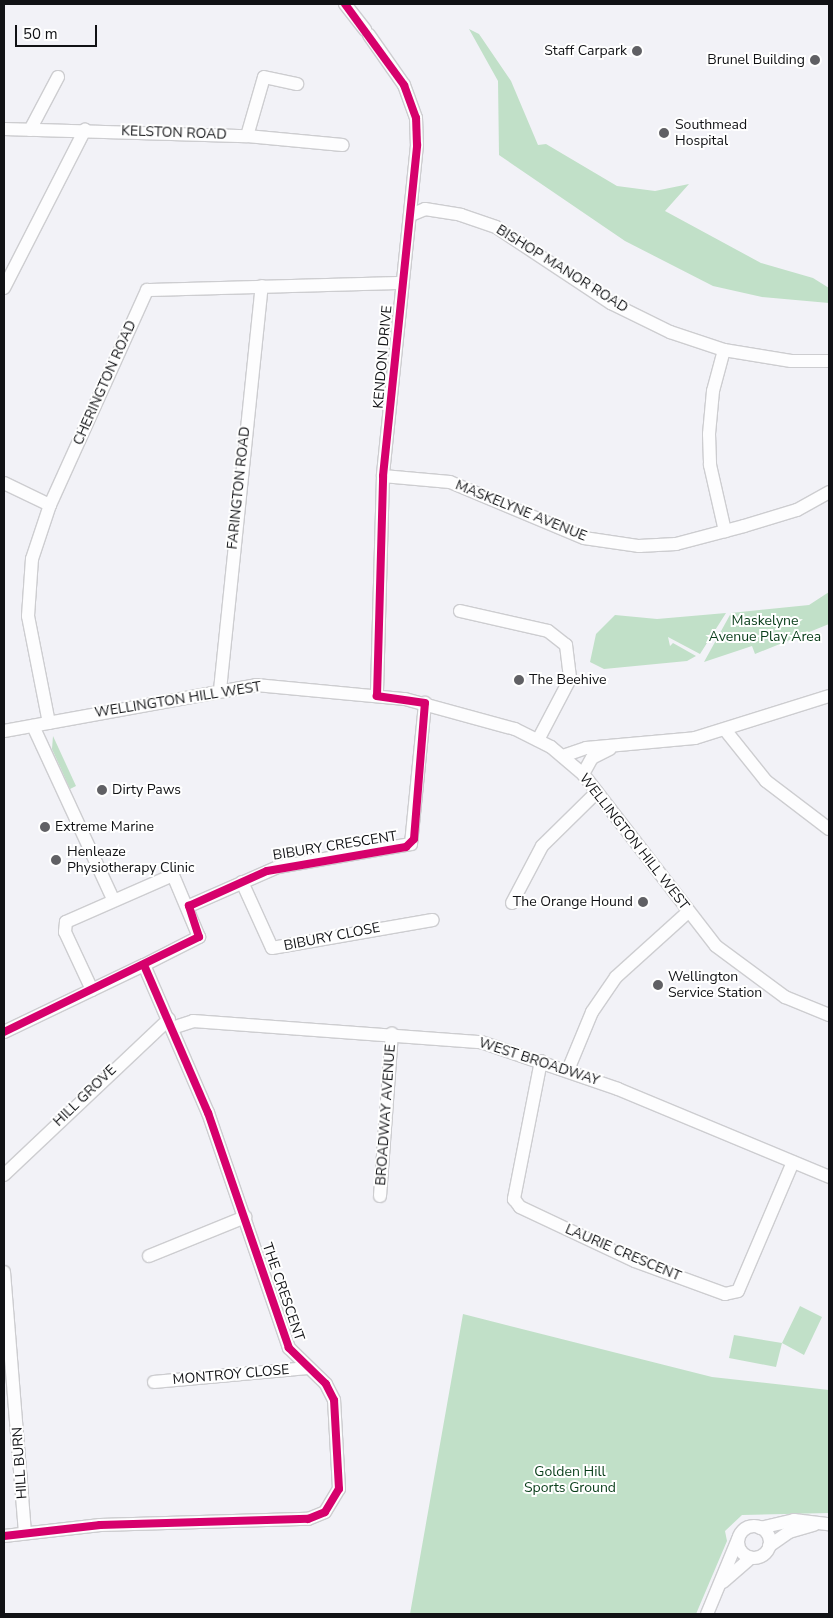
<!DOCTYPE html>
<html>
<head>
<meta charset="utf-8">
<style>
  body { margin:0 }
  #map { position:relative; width:833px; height:1618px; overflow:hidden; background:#f2f2f7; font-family:"Nunito Sans",sans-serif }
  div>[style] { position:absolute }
  .green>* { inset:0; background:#c1e0c8 }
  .roads { filter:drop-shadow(1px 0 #cdcdd0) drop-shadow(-1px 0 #cdcdd0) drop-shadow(0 1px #cdcdd0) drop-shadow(0 -1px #cdcdd0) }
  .minor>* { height:12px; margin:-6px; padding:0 6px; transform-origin:6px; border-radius:6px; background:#fdfdfe }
  .minor>.ring { margin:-6px; padding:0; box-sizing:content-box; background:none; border:12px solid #fdfdfe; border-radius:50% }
  .cycleway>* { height:8px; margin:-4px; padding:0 4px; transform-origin:4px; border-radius:4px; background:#d6006c }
  .dots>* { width:14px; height:14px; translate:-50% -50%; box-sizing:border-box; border:2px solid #fff; border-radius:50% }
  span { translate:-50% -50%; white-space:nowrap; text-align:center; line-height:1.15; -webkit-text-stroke:4px #fff; paint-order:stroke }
  .poi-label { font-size:14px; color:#111215 }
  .right { translate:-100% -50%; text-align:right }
  .left { translate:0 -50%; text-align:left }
  .street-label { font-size:14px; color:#111215 }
  .park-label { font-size:14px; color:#083d19 }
  .frame { position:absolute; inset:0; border:5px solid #111215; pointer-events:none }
  .scale { position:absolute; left:15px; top:25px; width:82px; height:22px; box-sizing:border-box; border:2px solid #111215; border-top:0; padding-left:6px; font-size:15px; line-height:18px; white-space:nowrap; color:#111215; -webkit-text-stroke:4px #fff; paint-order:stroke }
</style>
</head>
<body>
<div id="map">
  <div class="green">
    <div style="clip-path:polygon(469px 29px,479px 34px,511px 81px,538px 145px,546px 144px,617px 186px,655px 191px,689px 184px,665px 211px,761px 263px,813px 278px,829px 288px,829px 303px,762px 297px,713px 286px,625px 241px,499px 155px,498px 81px)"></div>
    <div style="clip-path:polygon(829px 592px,829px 624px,755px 654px,752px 646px,704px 662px,731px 613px,809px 605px)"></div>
    <div style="clip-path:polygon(726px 613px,700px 654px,668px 637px,670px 646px,673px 643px,696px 656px,687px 661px,604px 669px,590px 662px,596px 634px,615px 615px,657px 619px)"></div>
    <div style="clip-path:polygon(53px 736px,76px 786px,70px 789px,52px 749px)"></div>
    <div style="clip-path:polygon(800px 1306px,822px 1317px,804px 1355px,782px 1343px,776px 1367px,729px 1358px,734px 1335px,782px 1343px)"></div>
    <div style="clip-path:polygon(463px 1314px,712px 1377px,829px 1390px,829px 1513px,742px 1515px,725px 1531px,727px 1541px,696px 1614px,410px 1614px)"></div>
  </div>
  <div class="roads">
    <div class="minor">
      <div style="left:345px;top:4px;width:33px;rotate:52deg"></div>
      <div style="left:369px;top:35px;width:61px;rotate:55deg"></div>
      <div style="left:404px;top:85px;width:35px;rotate:70deg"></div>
      <div style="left:416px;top:118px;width:27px;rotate:88deg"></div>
      <div style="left:417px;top:145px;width:333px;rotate:95.9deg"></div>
      <div style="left:383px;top:476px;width:220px;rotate:91.6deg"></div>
      <div style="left:4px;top:129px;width:243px;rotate:1.7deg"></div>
      <div style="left:247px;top:136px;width:96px;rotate:5.4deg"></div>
      <div style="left:30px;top:130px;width:60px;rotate:-62.2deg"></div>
      <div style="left:247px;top:136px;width:61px;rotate:-73.9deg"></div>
      <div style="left:264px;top:77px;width:34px;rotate:12deg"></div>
      <div style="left:411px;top:215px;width:15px;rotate:-23deg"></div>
      <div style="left:425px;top:209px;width:36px;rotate:9deg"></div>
      <div style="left:461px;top:215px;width:37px;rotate:19deg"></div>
      <div style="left:496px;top:227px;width:138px;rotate:33.5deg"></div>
      <div style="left:611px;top:303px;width:66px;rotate:26.2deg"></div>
      <div style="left:670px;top:332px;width:57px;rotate:18.4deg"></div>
      <div style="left:724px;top:350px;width:68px;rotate:9.3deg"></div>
      <div style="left:791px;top:361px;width:38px"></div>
      <div style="left:4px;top:288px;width:178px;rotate:-62.9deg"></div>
      <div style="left:724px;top:350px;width:42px;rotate:105deg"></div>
      <div style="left:713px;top:391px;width:43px;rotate:95.3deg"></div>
      <div style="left:709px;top:434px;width:31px;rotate:88deg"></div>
      <div style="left:710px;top:465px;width:68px;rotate:77.2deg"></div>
      <div style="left:383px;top:476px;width:67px;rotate:5.1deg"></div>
      <div style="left:450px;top:482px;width:145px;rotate:22.7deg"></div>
      <div style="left:584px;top:538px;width:56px;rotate:8.3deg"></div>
      <div style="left:639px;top:546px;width:37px;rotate:-3deg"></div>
      <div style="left:676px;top:544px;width:70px;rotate:-14.8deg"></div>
      <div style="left:744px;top:526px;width:55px;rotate:-16.8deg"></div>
      <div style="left:797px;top:510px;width:37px;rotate:-29deg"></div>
      <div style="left:4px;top:483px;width:51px;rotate:25.6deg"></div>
      <div style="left:460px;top:611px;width:90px;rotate:12.8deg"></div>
      <div style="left:548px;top:631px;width:23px;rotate:38deg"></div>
      <div style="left:566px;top:645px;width:34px;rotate:83deg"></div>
      <div style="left:570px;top:679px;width:69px;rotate:117.7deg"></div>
      <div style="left:220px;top:690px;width:406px;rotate:-84.1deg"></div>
      <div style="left:49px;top:723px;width:109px;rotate:-101.1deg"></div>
      <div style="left:28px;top:616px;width:57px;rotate:-86deg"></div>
      <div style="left:32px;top:559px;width:57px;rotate:-71.6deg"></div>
      <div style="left:50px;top:505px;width:236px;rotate:-65.7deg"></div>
      <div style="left:147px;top:290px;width:254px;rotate:-1.6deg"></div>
      <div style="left:33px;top:726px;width:191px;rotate:65.2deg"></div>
      <div style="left:4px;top:731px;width:256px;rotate:-10.3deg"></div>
      <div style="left:256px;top:685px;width:150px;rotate:5.4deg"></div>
      <div style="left:405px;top:699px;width:114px;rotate:15.3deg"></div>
      <div style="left:515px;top:729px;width:40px;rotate:26.6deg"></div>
      <div style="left:551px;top:747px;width:42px;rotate:40.2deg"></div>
      <div style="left:583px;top:774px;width:217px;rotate:52.3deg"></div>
      <div style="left:716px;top:946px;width:86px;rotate:36.5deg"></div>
      <div style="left:785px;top:997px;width:48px;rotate:22.2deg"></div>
      <div style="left:726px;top:731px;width:64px;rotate:51.3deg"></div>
      <div style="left:766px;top:781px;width:79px;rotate:37.3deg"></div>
      <div style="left:563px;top:756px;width:24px;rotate:-19deg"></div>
      <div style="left:586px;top:748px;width:109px;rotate:-5.2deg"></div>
      <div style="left:695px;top:738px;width:140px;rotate:-17.4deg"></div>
      <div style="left:583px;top:774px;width:18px;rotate:-61deg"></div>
      <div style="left:592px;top:758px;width:20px;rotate:-27deg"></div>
      <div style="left:242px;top:882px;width:72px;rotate:65.6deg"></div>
      <div style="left:272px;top:948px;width:163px;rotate:-9.9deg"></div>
      <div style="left:512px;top:903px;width:64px;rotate:-62.2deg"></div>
      <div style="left:542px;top:846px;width:77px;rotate:-44.5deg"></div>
      <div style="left:189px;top:906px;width:97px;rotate:-23.7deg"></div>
      <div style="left:278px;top:867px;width:135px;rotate:-9.8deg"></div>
      <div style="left:411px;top:844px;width:142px;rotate:-84.3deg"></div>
      <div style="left:172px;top:1028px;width:22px;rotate:-18deg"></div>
      <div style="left:193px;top:1021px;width:289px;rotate:4.2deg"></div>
      <div style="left:481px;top:1042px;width:145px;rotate:18.9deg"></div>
      <div style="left:618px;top:1089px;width:229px;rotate:22.6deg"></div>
      <div style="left:4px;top:1032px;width:155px;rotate:-25.6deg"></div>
      <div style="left:144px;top:965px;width:62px;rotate:-27deg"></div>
      <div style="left:199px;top:937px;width:67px;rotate:-112.8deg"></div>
      <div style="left:173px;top:875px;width:117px;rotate:156.3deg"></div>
      <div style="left:66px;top:922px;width:10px;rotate:96deg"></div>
      <div style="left:65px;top:932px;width:64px;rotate:65deg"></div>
      <div style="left:541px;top:1061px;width:141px;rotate:101.1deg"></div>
      <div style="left:514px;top:1199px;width:10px;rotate:53deg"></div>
      <div style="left:520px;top:1207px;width:127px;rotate:25.2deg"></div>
      <div style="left:635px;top:1261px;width:96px;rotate:20.1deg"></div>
      <div style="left:725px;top:1294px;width:13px;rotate:-13deg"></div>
      <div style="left:738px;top:1291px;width:140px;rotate:-66.9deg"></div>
      <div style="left:568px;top:1070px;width:63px;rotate:-67.5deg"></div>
      <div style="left:592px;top:1012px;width:42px;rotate:-55.6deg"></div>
      <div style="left:616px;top:977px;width:97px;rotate:-42.1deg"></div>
      <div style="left:4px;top:1175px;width:227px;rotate:-43.4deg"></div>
      <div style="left:380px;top:1196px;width:163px;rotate:-85.8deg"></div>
      <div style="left:149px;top:1256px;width:104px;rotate:-22.1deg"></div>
      <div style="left:4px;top:1272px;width:262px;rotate:85.4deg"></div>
      <div style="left:154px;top:1382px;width:154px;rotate:-5.2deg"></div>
      <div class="ring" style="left:738px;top:1526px;width:20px;height:20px"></div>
      <div style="left:760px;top:1528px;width:35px;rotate:-13deg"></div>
      <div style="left:794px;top:1520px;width:35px;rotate:7deg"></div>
      <div style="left:4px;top:1536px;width:97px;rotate:-6.5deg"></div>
      <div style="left:100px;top:1525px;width:208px;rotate:-1.7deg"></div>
      <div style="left:308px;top:1519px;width:18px;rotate:-22deg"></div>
      <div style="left:325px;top:1512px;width:27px;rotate:-59deg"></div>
      <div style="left:339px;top:1489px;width:89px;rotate:-93.2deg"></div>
      <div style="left:334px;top:1400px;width:18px;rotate:-117deg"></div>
      <div style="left:326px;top:1384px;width:52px;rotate:-135.8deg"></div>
      <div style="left:289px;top:1348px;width:249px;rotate:-109deg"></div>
      <div style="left:208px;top:1113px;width:161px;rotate:-113.4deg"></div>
      <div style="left:769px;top:1546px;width:24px;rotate:-35deg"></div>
      <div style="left:789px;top:1532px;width:26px;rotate:-16deg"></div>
      <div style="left:723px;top:1582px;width:37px;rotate:-41deg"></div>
      <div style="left:707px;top:1614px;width:81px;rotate:-67.5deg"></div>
    </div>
  </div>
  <div class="cycleway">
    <div style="left:4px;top:1032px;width:217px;rotate:-26deg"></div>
    <div style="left:199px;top:937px;width:33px;rotate:-108deg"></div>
    <div style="left:189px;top:906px;width:85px;rotate:-24.2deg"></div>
    <div style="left:267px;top:871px;width:141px;rotate:-9.8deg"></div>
    <div style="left:406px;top:847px;width:11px;rotate:-45deg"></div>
    <div style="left:414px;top:839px;width:136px;rotate:-85.4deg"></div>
    <div style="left:425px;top:703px;width:49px;rotate:-171.7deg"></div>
    <div style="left:377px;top:696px;width:220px;rotate:-88.4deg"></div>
    <div style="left:383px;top:476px;width:333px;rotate:-84.1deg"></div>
    <div style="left:417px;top:145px;width:27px;rotate:-92deg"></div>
    <div style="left:416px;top:118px;width:35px;rotate:-110deg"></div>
    <div style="left:404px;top:85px;width:100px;rotate:-126.1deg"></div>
    <div style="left:4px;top:1536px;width:97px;rotate:-6.5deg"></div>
    <div style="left:100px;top:1525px;width:208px;rotate:-1.7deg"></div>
    <div style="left:308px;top:1519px;width:18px;rotate:-22deg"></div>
    <div style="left:325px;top:1512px;width:27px;rotate:-59deg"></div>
    <div style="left:339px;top:1489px;width:89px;rotate:-93.2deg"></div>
    <div style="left:334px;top:1400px;width:18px;rotate:-117deg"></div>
    <div style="left:326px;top:1384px;width:52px;rotate:-135.8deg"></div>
    <div style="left:289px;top:1348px;width:249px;rotate:-109deg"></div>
    <div style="left:208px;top:1113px;width:161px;rotate:-113.4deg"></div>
  </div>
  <div class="dots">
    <div style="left:637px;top:51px;background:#606064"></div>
    <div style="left:815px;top:60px;background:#606064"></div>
    <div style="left:664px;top:133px;background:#606064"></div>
    <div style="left:519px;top:680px;background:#606064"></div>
    <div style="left:102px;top:790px;background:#606064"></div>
    <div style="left:45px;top:827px;background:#606064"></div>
    <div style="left:56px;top:860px;background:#606064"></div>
    <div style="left:643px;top:902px;background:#606064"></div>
    <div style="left:658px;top:985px;background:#606064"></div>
  </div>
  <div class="poi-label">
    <span class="right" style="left:627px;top:51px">Staff Carpark</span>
    <span class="right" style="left:805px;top:60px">Brunel Building</span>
    <span class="left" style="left:675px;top:133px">Southmead<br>Hospital</span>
    <span class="left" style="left:529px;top:680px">The Beehive</span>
    <span class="left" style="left:112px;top:790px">Dirty Paws</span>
    <span class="left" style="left:55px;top:827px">Extreme Marine</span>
    <span class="left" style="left:67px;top:860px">Henleaze<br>Physiotherapy Clinic</span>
    <span class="right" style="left:633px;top:902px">The Orange Hound</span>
    <span class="left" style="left:668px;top:985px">Wellington<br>Service Station</span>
  </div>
  <div class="street-label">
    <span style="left:174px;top:133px;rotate:2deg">KELSTON ROAD</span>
    <span style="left:562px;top:269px;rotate:32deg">BISHOP MANOR ROAD</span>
    <span style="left:383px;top:357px;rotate:-85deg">KENDON DRIVE</span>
    <span style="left:105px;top:383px;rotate:-66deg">CHERINGTON ROAD</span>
    <span style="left:239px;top:488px;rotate:-84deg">FARINGTON ROAD</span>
    <span style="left:521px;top:511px;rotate:22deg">MASKELYNE AVENUE</span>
    <span style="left:178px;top:700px;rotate:-9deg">WELLINGTON HILL WEST</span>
    <span style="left:634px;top:842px;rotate:52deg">WELLINGTON HILL WEST</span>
    <span style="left:335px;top:846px;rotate:-9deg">BIBURY CRESCENT</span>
    <span style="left:332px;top:937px;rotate:-11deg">BIBURY CLOSE</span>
    <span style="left:539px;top:1062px;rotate:18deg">WEST BROADWAY</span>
    <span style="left:85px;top:1096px;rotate:-44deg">HILL GROVE</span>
    <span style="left:386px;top:1115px;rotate:-86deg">BROADWAY AVENUE</span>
    <span style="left:623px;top:1253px;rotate:23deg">LAURIE CRESCENT</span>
    <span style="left:283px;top:1292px;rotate:71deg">THE CRESCENT</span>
    <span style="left:231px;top:1375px;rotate:-5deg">MONTROY CLOSE</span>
    <span style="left:20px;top:1463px;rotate:-94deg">HILL BURN</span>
  </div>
  <div class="park-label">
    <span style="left:765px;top:629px">Maskelyne<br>Avenue Play Area</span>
    <span style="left:570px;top:1480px">Golden Hill<br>Sports Ground</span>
  </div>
  <div class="frame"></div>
  <div class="scale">50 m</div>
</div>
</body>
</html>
